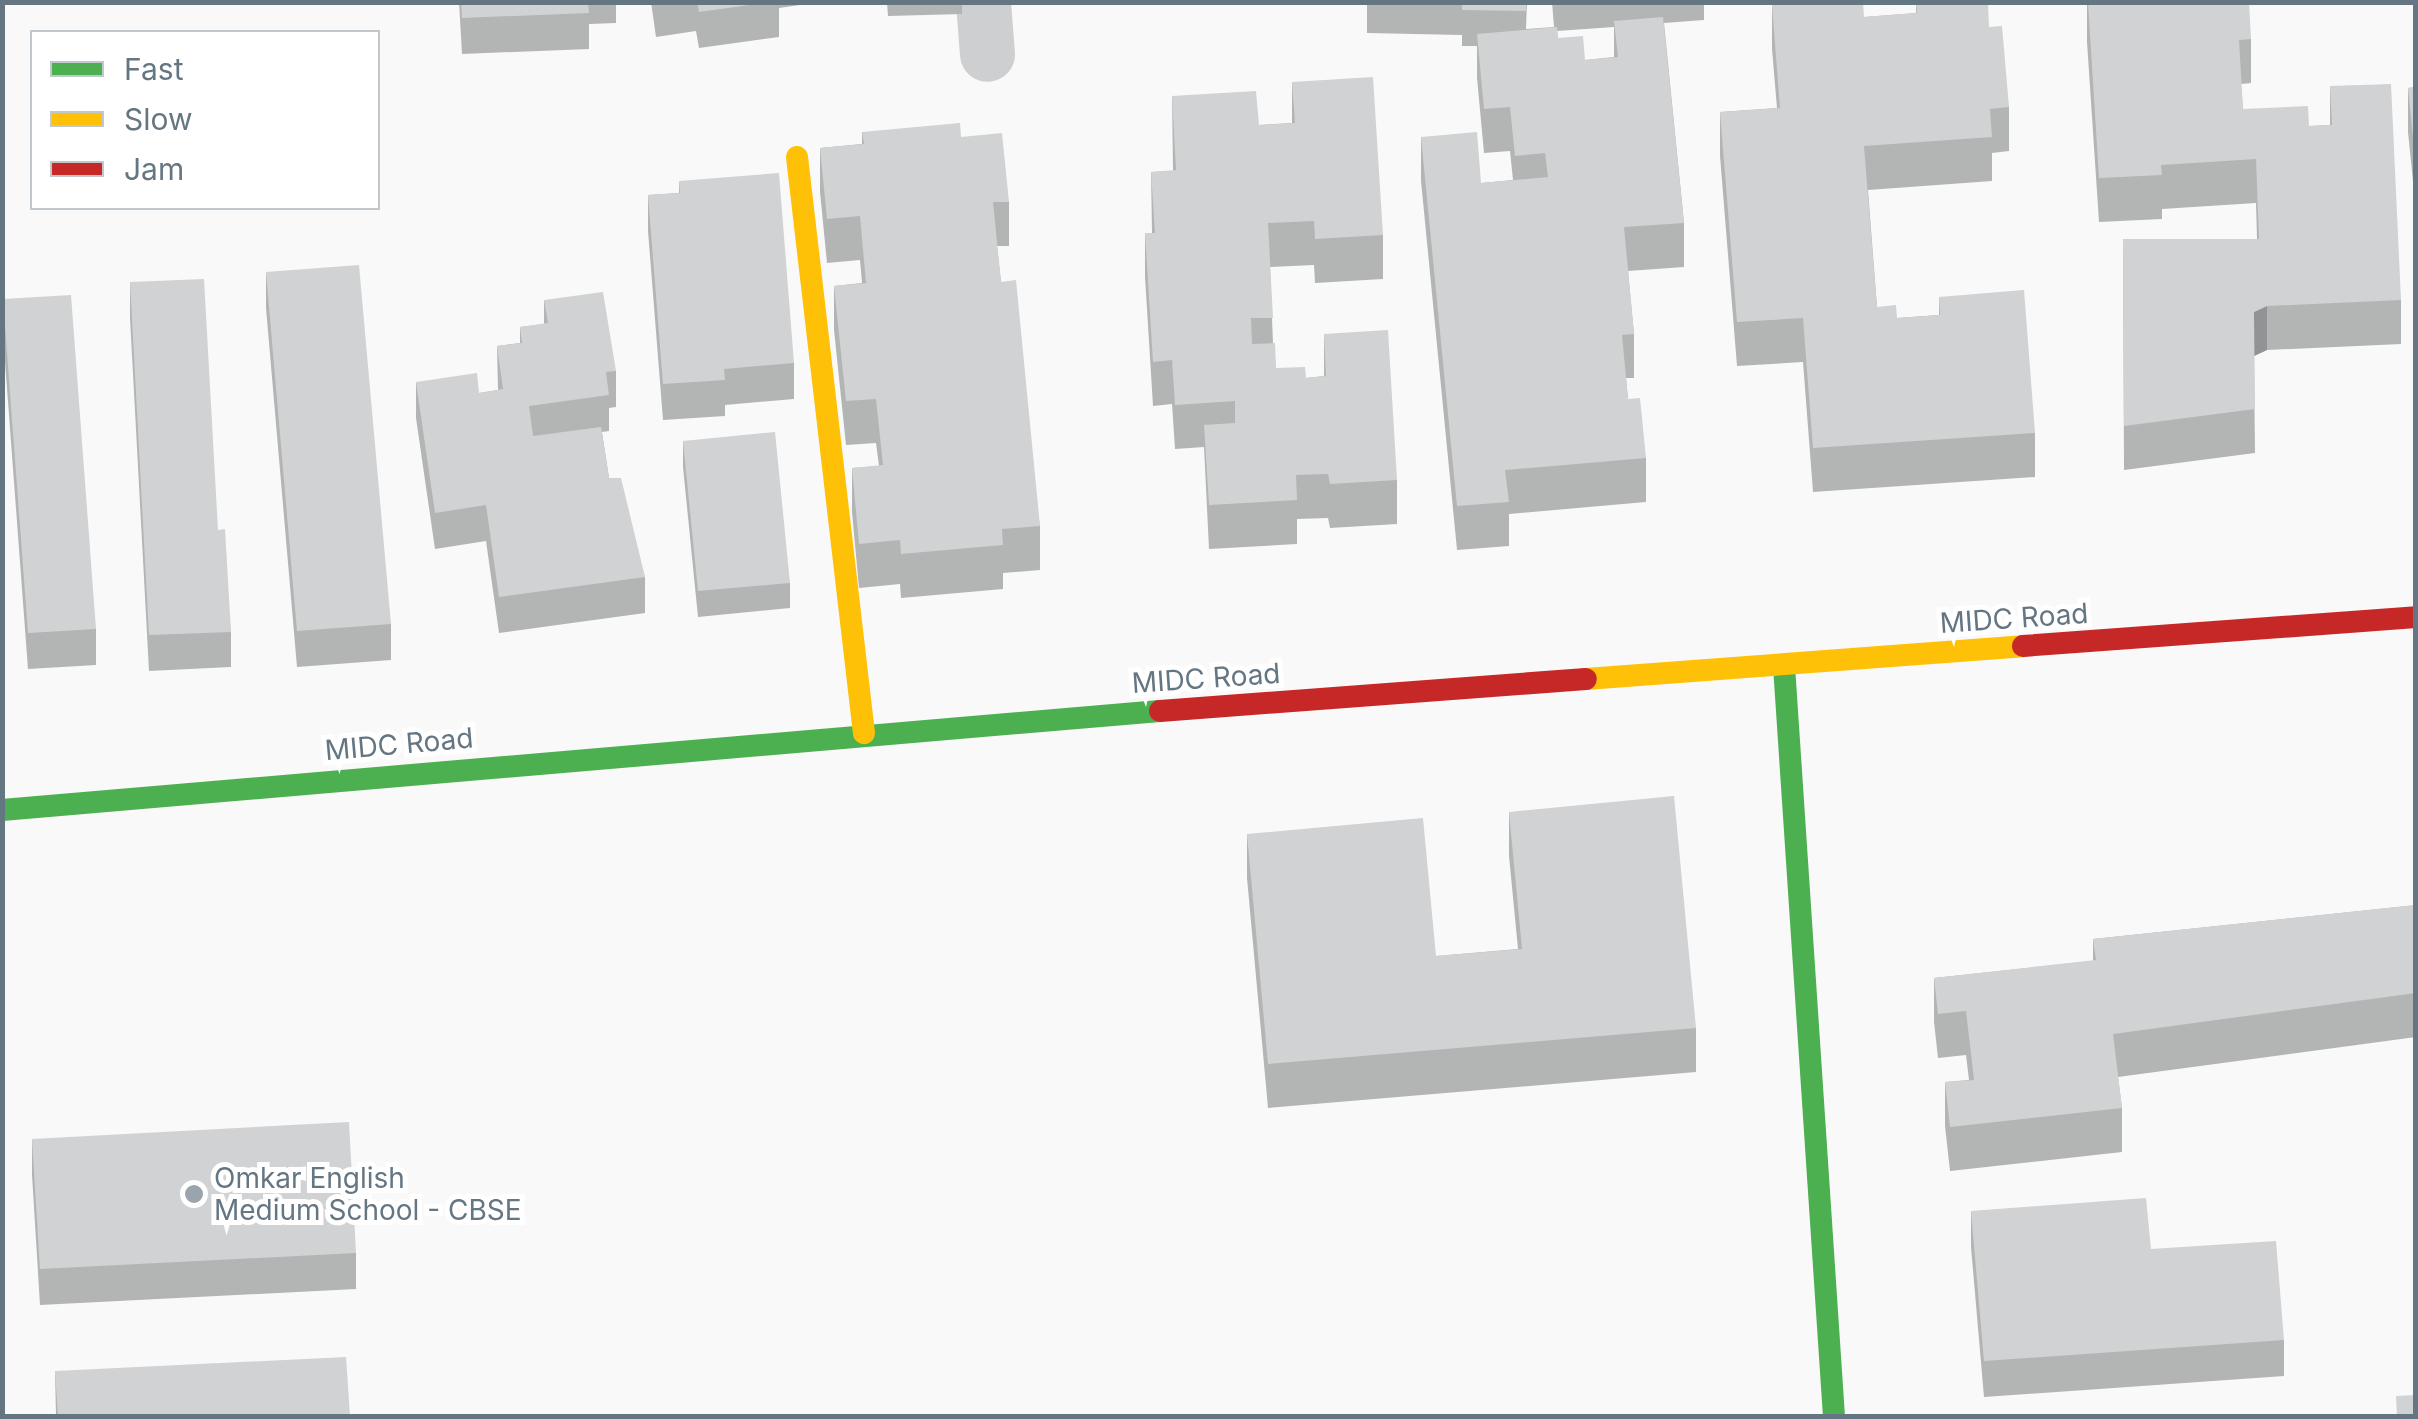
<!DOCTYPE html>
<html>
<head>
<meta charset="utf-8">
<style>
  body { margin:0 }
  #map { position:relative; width:2418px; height:1419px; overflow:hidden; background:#f9f9f9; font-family:Inter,sans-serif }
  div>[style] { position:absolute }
  .street>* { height:55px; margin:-27.5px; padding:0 27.5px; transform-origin:27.5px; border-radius:27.5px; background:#cecfd0 }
  .fast>* { height:22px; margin:-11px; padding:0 11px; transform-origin:11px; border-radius:11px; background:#4caf50 }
  .slow>* { height:22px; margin:-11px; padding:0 11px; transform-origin:11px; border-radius:11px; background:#ffc107 }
  .jam>* { height:22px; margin:-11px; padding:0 11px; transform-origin:11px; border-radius:11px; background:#c62828 }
  .wall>* { inset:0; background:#b3b5b5 }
  .shaded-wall>* { inset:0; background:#929394 }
  .building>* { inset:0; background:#d0d2d3 }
  .dots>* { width:28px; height:28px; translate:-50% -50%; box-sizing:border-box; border:5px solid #fff; border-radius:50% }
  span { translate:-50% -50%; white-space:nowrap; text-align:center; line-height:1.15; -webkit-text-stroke:10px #fff; paint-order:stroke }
  .street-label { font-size:28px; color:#657683 }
  .poi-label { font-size:28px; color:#657683 }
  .left { translate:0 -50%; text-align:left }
  .frame { position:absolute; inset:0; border:5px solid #657683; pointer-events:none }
  .legend { position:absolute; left:30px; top:30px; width:350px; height:180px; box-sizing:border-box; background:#fff; border:2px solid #c1c8cd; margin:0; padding:12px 18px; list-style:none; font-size:30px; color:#657683 }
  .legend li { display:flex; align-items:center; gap:20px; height:50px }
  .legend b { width:50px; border:2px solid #c1c8cd }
</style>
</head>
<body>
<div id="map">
  <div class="street">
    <div style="left:983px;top:2px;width:52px;rotate:85.6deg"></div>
  </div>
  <div class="fast">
    <div style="left:1784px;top:666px;width:752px;rotate:86.19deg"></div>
    <div style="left:2px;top:810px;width:1162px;rotate:-4.89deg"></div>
  </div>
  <div class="slow">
    <div style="left:797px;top:157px;width:580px;rotate:83.37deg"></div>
    <div style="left:1586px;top:679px;width:438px;rotate:-4.3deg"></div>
  </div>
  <div class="jam">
    <div style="left:2023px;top:646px;width:394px;rotate:-4.2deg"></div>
    <div style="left:1160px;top:711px;width:427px;rotate:-4.3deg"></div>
  </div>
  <div class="wall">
    <div style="clip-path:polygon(459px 2px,616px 2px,616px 23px,589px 24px,589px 49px,462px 54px)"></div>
    <div style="clip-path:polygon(651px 2px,807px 2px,807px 4px,779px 8px,779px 37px,699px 48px,696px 31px,656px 37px)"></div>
    <div style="clip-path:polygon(887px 2px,962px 2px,962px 14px,888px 16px)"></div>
    <div style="clip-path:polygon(evenodd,1367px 2px,1527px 2px,1526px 29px,1554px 27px,1552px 2px,1704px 2px,1704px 20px,1664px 23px,1684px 223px,1684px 267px,1628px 271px,1634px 334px,1634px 378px,1626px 378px,1628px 399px,1646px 458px,1646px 502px,1509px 514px,1509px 546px,1457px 550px,1421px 181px,1421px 137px,1481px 183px,1513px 180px,1510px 151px,1484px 153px,1477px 78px,1477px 46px,1462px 46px,1462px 35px,1367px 33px,1367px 2px,1614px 27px,1614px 57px,1585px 60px,1558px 38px,1557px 31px,1614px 27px)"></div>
    <div style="clip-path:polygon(1916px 2px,1989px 27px,2009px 107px,2009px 151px,1992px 153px,1992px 181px,1868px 190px,1877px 307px,1897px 318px,1939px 315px,1939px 297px,2035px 433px,2035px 477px,1813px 492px,1803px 362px,1737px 366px,1720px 156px,1720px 112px,1777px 108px,1772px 49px,1772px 5px,1864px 17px,1916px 13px)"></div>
    <div style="clip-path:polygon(2087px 2px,2251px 39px,2251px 83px,2241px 84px,2243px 109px,2309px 126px,2330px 125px,2330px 86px,2401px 300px,2401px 344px,2267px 350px,2254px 356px,2255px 453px,2124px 470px,2123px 239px,2257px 239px,2256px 203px,2162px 209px,2162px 219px,2099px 222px,2087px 42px)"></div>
    <div style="clip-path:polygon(1292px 82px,1383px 235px,1383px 279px,1315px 283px,1314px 265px,1270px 267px,1273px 343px,1276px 368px,1306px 378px,1324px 376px,1324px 334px,1397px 480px,1397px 524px,1330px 528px,1328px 518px,1297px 519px,1297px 544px,1209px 549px,1204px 447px,1175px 449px,1172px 404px,1153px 406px,1145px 277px,1145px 233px,1152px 233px,1151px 172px,1173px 171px,1172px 96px,1259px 125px,1292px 123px)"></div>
    <div style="clip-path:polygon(2416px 87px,2416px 211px,2408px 132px,2408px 88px)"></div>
    <div style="clip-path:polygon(862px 132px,961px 137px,1009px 202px,1009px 246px,997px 246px,1001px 282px,1040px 526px,1040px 570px,1003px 573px,1003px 589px,901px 598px,900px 584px,859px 588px,852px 512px,852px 468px,879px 466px,876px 443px,846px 445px,834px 330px,834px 286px,862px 283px,860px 260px,827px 263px,820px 192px,820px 148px,862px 144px)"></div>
    <div style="clip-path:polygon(679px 181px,794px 363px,794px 399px,725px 405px,725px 416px,663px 420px,648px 231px,648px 195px,679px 193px)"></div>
    <div style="clip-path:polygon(266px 272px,391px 624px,391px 660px,297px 667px,266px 308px)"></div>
    <div style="clip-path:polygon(130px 282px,218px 530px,231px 632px,231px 667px,149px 671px,130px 318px)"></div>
    <div style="clip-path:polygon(3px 299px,96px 629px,96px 665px,28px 669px,3px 335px)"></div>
    <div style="clip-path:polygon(544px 300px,616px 371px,616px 407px,609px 408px,609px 431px,602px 432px,609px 478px,645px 577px,645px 613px,499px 633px,486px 541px,435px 549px,416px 418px,416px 382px,479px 393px,498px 390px,497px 346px,520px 343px,520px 327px,544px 324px)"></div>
    <div style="clip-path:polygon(683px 441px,790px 583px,790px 608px,698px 617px,683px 467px)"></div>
    <div style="clip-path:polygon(1509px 812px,1696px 1028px,1696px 1072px,1268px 1108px,1247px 878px,1247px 834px,1436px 956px,1518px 949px,1509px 856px)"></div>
    <div style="clip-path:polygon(2416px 905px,2416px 1037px,2118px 1077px,2122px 1108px,2122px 1152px,1950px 1171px,1945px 1126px,1945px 1082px,1969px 1080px,1966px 1055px,1938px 1058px,1934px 1022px,1934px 978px,2093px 961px,2093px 939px)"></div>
    <div style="clip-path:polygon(32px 1139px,356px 1253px,356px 1289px,40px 1305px,32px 1175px)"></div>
    <div style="clip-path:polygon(1971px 1211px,2151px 1249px,2284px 1340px,2284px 1376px,1984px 1397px,1971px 1247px)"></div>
    <div style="clip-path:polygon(55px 1371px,350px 1416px,56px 1416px)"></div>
  </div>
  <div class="shaded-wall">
    <div style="clip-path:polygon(2267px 306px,2267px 350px,2254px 356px,2254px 312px)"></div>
  </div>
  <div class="building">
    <div style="clip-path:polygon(461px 2px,588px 2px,589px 13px,462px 18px)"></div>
    <div style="clip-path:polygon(697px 2px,771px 2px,699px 12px)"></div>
    <div style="clip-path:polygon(1462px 2px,1526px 2px,1526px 11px,1462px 10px)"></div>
    <div style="clip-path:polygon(1804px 2px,1863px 2px,1864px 17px,1917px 13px,1916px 2px,1988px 2px,1989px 27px,2002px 26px,2009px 107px,1990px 109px,1992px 137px,1864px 146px,1877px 307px,1896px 305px,1897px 318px,1940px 315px,1939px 297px,2024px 290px,2035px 433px,1813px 448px,1803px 318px,1737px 322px,1720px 112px,1780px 108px,1772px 5px)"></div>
    <div style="clip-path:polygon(2088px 2px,2249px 2px,2251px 39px,2239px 40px,2243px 109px,2308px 106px,2309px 126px,2332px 125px,2330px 86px,2391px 84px,2401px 300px,2267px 306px,2254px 312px,2255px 409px,2124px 426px,2123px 239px,2259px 239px,2256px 159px,2161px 165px,2162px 175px,2099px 178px)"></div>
    <div style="clip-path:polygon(1663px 17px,1684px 223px,1624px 227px,1634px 334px,1622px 335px,1628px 399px,1640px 398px,1646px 458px,1505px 470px,1509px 502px,1457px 506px,1421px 137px,1477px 132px,1481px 183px,1548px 177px,1545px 153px,1515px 156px,1510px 107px,1484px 109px,1477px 34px,1557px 27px,1558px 38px,1583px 36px,1585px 60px,1618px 57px,1614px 21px)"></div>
    <div style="clip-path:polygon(1373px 77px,1383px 235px,1315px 239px,1314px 221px,1268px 223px,1273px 318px,1251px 318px,1252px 344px,1275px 343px,1276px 368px,1305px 367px,1306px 378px,1326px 376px,1324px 334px,1388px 330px,1397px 480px,1330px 484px,1328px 474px,1296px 475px,1297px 500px,1209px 505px,1204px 425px,1235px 423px,1235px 401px,1175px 405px,1172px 360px,1153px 362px,1145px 233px,1155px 233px,1151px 172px,1176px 170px,1172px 96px,1256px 91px,1259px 125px,1295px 123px,1292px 82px)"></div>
    <div style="clip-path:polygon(2416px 87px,2416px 167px,2408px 88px)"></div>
    <div style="clip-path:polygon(960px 123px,961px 137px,1002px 133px,1009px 202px,993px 202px,1001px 282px,1016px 280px,1040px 526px,1002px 529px,1003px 545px,901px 554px,900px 540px,859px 544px,852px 468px,883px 465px,876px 399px,846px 401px,834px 286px,866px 283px,860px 216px,827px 219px,820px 148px,864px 144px,862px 132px)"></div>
    <div style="clip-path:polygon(779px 173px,794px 363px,724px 369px,725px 380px,663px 384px,648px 195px,680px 193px,679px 181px)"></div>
    <div style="clip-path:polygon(359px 265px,391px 624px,297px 631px,266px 272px)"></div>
    <div style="clip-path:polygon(204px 279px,218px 530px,225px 529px,231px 632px,149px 635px,130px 282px)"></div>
    <div style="clip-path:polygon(603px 292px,616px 371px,606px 372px,609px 395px,529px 406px,533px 436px,601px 427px,609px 478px,621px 478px,645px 577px,499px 597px,486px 505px,435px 513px,416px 382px,477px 373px,479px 393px,503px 389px,497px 346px,522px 343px,520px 327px,548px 323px,544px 300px)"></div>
    <div style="clip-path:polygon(71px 295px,96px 629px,28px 633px,3px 299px)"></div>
    <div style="clip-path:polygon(775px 432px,790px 583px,698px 591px,683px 441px)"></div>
    <div style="clip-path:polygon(1674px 796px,1696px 1028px,1268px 1064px,1247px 834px,1423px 818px,1436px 956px,1522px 949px,1509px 812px)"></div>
    <div style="clip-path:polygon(2416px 905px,2416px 993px,2113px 1034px,2122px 1108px,1950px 1127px,1945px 1082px,1974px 1080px,1966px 1011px,1938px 1014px,1934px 978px,2096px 960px,2093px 939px)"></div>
    <div style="clip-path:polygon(349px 1122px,356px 1253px,40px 1269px,32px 1139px)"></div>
    <div style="clip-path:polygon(2146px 1198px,2151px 1249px,2276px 1241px,2284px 1340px,1984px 1361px,1971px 1211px)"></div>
    <div style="clip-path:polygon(346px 1357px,350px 1416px,58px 1416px,55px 1371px)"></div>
    <div style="clip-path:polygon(2416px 1395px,2416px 1416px,2397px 1416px,2396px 1396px)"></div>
  </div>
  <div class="dots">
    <div style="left:194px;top:1194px;background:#99a4ac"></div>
  </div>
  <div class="street-label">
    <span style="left:2014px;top:618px;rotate:-4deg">MIDC Road</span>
    <span style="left:1206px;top:678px;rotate:-4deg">MIDC Road</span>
    <span style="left:399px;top:744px;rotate:-5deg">MIDC Road</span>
  </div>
  <div class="poi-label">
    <span class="left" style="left:214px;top:1194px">Omkar English<br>Medium School - CBSE</span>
  </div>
  <div class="frame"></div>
  <ul class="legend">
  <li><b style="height:12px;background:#4caf50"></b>Fast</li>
  <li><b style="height:12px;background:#ffc107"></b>Slow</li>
  <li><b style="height:12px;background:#c62828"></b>Jam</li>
  </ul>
</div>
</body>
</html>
